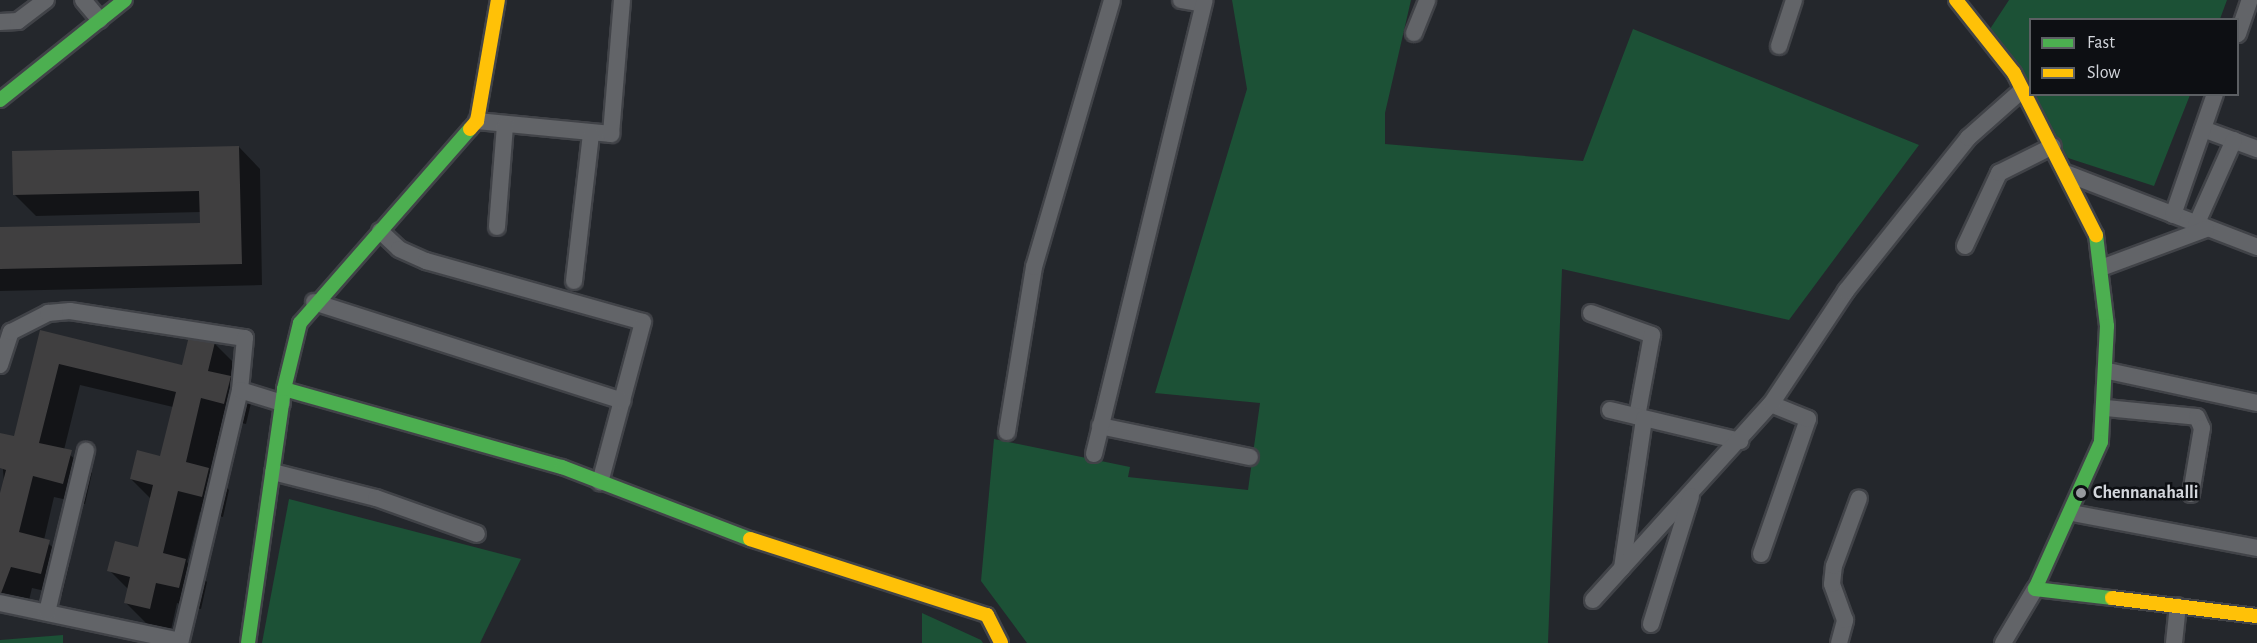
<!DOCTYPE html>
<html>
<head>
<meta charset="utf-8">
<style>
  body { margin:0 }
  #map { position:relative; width:2257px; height:643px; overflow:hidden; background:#24272c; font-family:"Alegreya Sans",sans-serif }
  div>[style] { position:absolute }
  .green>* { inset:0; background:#1c5136 }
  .shadow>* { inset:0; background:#0007 }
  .building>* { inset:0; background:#403f40 }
  .roads { filter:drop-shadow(2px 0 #414348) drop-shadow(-2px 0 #414348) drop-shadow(0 2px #414348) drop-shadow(0 -2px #414348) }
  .street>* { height:16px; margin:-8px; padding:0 8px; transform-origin:8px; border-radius:8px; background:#626468 }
  .fast>* { height:14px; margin:-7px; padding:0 7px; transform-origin:7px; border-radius:7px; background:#4caf50 }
  .slow>* { height:14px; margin:-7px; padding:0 7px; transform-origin:7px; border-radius:7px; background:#ffc107 }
  .dots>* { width:16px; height:16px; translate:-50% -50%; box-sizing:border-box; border:3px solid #0d0f13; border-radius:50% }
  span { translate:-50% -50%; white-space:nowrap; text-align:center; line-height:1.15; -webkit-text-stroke:5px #0d0f13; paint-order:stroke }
  .poi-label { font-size:18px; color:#d3d6dc; font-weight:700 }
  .left { translate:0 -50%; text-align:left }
  .legend { position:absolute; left:2029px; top:18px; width:210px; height:78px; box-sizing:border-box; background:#0d0f13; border:2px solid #5c5f63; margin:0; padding:8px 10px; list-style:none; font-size:18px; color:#d3d6dc }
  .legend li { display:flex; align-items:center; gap:12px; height:30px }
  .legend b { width:30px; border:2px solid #5c5f63 }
</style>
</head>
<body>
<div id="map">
  <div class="green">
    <div style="clip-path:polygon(1232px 0,1411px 0,1385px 113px,1385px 144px,1583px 161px,1633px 29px,1919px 145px,1789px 320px,1562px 269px,1548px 643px,1027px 643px,981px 581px,994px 439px,1130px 467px,1128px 477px,1248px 490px,1260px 403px,1155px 393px,1247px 89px)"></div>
    <div style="clip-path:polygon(2009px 0,2227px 0,2220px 19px,2030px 20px,2030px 94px,2190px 95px,2154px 186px,2068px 158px,1990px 29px)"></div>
    <div style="clip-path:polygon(289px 499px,521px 559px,480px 643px,262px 643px)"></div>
    <div style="clip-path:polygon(922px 613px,981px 640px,983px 643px,922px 643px)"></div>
    <div style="clip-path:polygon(63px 635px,63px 643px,0 643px,0 640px)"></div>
  </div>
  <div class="shadow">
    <div style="clip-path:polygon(239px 147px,260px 169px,262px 285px,0 291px,0 229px,202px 225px,201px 212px,36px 216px,14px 194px)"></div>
    <div style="clip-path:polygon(41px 332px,184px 366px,214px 343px,236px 365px,232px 380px,252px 399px,246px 424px,223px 419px,210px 471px,229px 490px,223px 517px,200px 512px,187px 562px,207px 582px,201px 609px,177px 603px,171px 630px,147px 624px,126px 603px,129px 590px,109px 570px,139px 549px,151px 499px,131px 479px,161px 458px,173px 407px,80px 385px,64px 450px,92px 473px,85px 504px,54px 497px,44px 540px,70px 562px,62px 595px,32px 588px,25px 617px,0 611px,4px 482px,0 435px,15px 438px)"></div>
  </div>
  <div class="building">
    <div style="clip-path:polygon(239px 146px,242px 264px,0 269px,0 227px,200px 223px,199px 191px,13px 195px,12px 151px)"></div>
    <div style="clip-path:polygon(40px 330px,182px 365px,189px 336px,215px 342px,208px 371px,231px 376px,224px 404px,201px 398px,186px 462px,209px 468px,202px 497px,178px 491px,163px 553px,186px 559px,179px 588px,156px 583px,150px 609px,124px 603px,130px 577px,107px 571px,115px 541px,138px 547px,153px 485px,130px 479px,137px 450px,160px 456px,176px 392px,59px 364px,39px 443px,72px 450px,63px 484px,33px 476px,19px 532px,50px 540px,41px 574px,11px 567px,0 596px,0 493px,6px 470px,0 468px,0 433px,14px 436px)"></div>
  </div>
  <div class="roads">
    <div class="street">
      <div style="left:83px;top:0;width:26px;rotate:50deg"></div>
      <div style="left:1181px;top:0;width:22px;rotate:10deg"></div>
      <div style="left:0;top:22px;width:18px;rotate:-3deg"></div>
      <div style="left:18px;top:21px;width:35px;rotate:-37deg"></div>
      <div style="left:1414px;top:33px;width:35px;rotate:-68deg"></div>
      <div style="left:2238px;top:34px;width:36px;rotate:-71deg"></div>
      <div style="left:1779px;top:46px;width:48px;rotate:-71.9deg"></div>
      <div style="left:477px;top:121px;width:135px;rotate:5.5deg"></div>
      <div style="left:611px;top:134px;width:134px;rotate:-85.3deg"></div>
      <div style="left:2203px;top:129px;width:58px;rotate:20.3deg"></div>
      <div style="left:2068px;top:174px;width:203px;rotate:21.1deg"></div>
      <div style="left:2173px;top:215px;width:128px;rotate:-70.9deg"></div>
      <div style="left:2196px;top:225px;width:93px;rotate:-65.9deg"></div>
      <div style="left:497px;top:227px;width:102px;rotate:-85.5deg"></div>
      <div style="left:380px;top:231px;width:26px;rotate:43deg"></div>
      <div style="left:399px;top:249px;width:30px;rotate:24deg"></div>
      <div style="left:426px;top:261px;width:225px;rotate:15.7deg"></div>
      <div style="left:643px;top:322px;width:166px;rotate:105deg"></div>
      <div style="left:1965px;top:246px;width:81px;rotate:-65deg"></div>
      <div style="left:1999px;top:173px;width:60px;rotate:-26.6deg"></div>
      <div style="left:2101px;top:268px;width:112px;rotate:-20.4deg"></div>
      <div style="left:574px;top:281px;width:147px;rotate:-83.4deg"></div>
      <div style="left:314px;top:302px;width:324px;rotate:17.8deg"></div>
      <div style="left:1591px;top:313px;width:65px;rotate:19.8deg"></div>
      <div style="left:1652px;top:335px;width:83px;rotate:100.4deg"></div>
      <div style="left:0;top:365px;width:35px;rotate:-72deg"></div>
      <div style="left:11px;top:332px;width:42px;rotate:-27.2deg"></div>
      <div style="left:48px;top:313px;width:22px;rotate:-5deg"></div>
      <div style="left:70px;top:311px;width:177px;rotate:8.8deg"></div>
      <div style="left:245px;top:338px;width:52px;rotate:95.5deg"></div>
      <div style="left:240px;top:390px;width:260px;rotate:103.3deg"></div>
      <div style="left:2108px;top:371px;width:152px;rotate:12.1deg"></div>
      <div style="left:240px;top:390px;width:44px;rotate:17.2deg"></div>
      <div style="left:2106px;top:408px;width:91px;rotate:5.6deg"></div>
      <div style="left:2197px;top:417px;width:12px;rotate:66deg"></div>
      <div style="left:2202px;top:428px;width:67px;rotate:99.5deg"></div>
      <div style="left:1610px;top:410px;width:134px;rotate:13.4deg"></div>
      <div style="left:1100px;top:426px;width:153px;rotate:11.7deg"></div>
      <div style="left:1007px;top:432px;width:167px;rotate:-80.7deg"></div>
      <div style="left:1034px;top:267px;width:278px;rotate:-73.7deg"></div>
      <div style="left:1094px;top:454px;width:467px;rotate:-76.3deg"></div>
      <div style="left:273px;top:472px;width:106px;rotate:14.2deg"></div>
      <div style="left:376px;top:498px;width:107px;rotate:19.6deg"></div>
      <div style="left:2072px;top:513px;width:188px;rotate:10.7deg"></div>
      <div style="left:1761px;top:554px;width:143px;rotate:-70.8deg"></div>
      <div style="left:1808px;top:419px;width:40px;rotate:-158deg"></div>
      <div style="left:1622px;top:568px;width:151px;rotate:-81.6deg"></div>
      <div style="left:1593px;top:600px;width:265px;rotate:-47.8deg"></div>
      <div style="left:1771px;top:404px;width:136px;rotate:-56.4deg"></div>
      <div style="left:1846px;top:291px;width:196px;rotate:-51.4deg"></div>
      <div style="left:1968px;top:138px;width:72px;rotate:-41.6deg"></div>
      <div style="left:0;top:603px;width:184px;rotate:11.9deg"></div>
      <div style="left:47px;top:612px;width:166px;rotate:-76.4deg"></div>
      <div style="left:1651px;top:624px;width:134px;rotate:-72.6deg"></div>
      <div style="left:1839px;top:643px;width:24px;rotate:-75deg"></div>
      <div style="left:1845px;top:620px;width:38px;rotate:-110deg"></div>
      <div style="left:1832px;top:584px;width:18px;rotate:-84deg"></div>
      <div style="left:1834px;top:566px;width:72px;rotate:-69.8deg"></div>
      <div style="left:2003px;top:643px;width:63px;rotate:-59.3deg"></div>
      <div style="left:2174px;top:643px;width:37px;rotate:-84deg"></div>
    </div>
    <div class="fast">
      <div style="left:0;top:100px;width:160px;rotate:-38.7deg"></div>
      <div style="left:2096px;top:235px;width:92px;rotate:83.1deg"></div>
      <div style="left:2107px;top:326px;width:116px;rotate:93deg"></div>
      <div style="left:2101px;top:442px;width:161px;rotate:114.2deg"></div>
      <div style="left:2035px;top:589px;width:78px;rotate:6.7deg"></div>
      <div style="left:284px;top:389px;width:289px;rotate:15.7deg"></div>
      <div style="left:562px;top:467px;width:201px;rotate:21deg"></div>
      <div style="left:248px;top:643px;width:257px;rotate:-81.9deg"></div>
      <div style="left:284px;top:389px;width:68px;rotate:-76.4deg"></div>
      <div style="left:300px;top:323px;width:258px;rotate:-48.8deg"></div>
    </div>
    <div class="slow">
      <div style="left:1956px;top:0;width:93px;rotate:51.5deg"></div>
      <div style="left:2014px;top:73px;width:182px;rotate:63.2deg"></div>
      <div style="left:470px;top:129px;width:11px;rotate:-49deg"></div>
      <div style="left:477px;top:121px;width:123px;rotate:-80.2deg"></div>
      <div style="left:750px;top:539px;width:249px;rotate:17.8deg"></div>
      <div style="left:987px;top:615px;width:31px;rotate:63deg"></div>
      <div style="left:2112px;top:598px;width:146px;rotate:7.1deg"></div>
    </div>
  </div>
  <div class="dots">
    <div style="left:2081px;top:493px;background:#96999e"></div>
  </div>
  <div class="poi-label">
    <span class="left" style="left:2093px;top:493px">Chennanahalli</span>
  </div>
  <ul class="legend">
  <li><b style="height:8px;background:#4caf50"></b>Fast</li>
  <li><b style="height:8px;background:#ffc107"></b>Slow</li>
  </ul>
</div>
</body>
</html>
